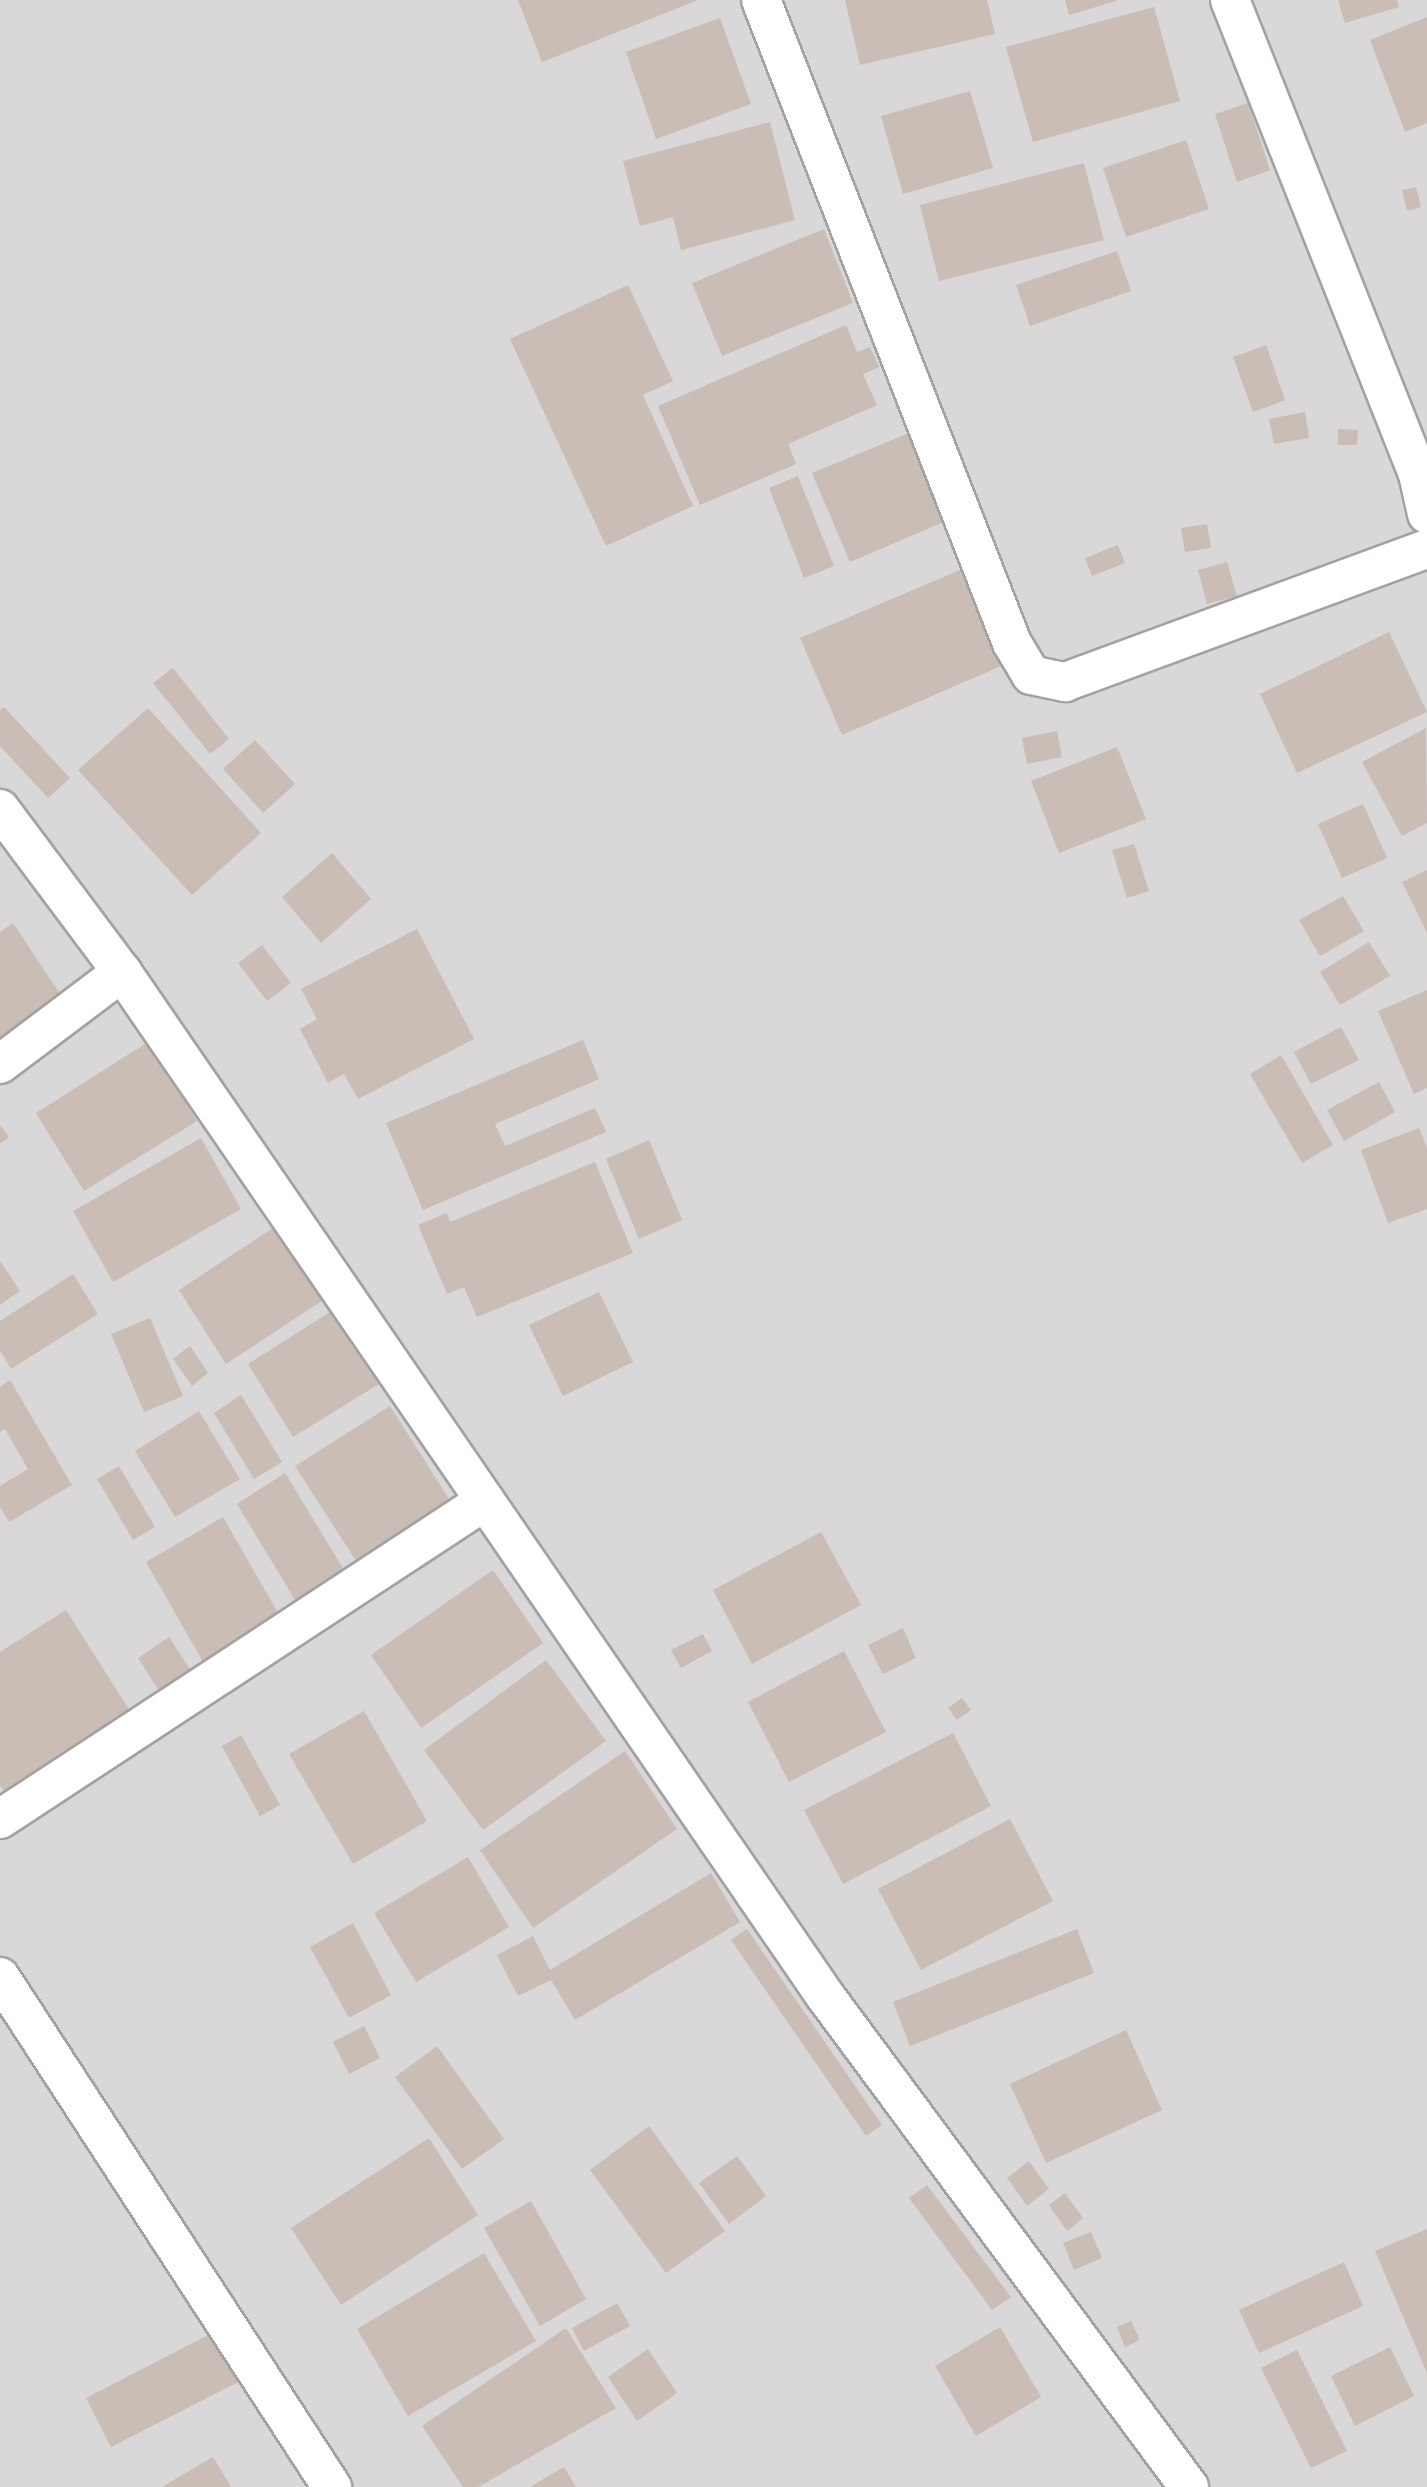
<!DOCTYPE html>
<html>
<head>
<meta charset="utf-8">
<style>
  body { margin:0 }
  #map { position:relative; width:1427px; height:2487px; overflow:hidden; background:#ede7df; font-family:Quicksand,sans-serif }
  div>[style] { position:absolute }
  .residential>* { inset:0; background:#d9d7d7 }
  .building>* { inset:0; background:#c9bdb5 }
  .roads { filter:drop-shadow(2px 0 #a2a2a2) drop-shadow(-2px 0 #a2a2a2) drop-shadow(0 2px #a2a2a2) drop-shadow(0 -2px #a2a2a2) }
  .street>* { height:38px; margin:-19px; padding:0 19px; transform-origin:19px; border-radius:19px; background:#fff }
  span { translate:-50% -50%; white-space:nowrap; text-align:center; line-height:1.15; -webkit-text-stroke:7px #fff; paint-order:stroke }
</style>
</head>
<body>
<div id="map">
  <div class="residential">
    <div style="clip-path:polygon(0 0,1427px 0,1427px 2487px,0 2487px)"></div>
  </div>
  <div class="building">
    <div style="clip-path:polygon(518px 0,698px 0,542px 62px)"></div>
    <div style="clip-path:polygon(845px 0,987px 0,995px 34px,860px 65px)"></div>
    <div style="clip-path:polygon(1065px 0,1116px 0,1116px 1px,1069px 15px)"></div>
    <div style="clip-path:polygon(1338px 0,1397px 0,1399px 7px,1345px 23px)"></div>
    <div style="clip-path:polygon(1154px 7px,1180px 101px,1033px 142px,1006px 47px)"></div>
    <div style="clip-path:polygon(1427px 17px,1427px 123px,1405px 132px,1370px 40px)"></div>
    <div style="clip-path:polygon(720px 18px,751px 104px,656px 139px,626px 52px)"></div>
    <div style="clip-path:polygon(970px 91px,993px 168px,903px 194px,881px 116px)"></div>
    <div style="clip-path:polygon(1248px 103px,1270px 170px,1237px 182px,1215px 114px)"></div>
    <div style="clip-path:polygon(770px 122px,795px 220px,681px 250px,673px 217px,640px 226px,623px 161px)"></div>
    <div style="clip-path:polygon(1186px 140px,1209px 209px,1126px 237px,1103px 168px)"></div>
    <div style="clip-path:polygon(1084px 163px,1104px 240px,939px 281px,920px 205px)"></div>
    <div style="clip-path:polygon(1416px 187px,1421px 207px,1407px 211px,1402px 190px)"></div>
    <div style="clip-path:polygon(824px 229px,853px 303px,722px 356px,692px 283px)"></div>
    <div style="clip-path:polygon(1117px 251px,1131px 291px,1030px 326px,1016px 285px)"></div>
    <div style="clip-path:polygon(628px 285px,673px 381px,643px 395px,693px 506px,606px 546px,510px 339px)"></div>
    <div style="clip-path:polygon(846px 325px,857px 352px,870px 347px,879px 367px,863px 374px,877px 405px,788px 444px,796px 464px,700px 505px,658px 406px)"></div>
    <div style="clip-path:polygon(1266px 345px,1285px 400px,1253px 412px,1233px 357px)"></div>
    <div style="clip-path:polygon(1305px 412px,1309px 438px,1274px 444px,1269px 419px)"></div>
    <div style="clip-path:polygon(1338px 429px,1358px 430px,1357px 445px,1338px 445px)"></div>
    <div style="clip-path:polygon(909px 433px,946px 521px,850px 562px,812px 473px)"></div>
    <div style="clip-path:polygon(798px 476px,834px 566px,804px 578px,769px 488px)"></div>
    <div style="clip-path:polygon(1207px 524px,1211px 548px,1185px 552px,1181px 528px)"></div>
    <div style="clip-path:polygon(1118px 545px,1125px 563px,1092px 576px,1085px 558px)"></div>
    <div style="clip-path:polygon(1227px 562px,1237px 596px,1207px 604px,1198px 570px)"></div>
    <div style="clip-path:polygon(960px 570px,1001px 666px,842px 735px,800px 638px)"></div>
    <div style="clip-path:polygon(1389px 632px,1427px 712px,1297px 773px,1260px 694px)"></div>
    <div style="clip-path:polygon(173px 668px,229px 739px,210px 754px,153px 683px)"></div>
    <div style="clip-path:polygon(4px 707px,70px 778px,48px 798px,0 746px,0 710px)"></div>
    <div style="clip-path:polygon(148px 708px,261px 833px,192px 895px,78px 770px)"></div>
    <div style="clip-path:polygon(1426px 728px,1427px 823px,1402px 836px,1362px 762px)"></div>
    <div style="clip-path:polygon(1057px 731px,1062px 757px,1027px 764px,1022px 738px)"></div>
    <div style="clip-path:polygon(255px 740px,295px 784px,263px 813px,223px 769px)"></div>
    <div style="clip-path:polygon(1117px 747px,1146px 819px,1059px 853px,1031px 781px)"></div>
    <div style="clip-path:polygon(1363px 804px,1387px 858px,1342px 878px,1318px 824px)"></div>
    <div style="clip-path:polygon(1134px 844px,1149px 891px,1127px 898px,1112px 850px)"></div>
    <div style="clip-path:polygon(332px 853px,371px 899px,321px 943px,282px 897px)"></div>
    <div style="clip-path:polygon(1427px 870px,1427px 933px,1402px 882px)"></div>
    <div style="clip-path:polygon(1343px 896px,1364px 931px,1320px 956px,1299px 920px)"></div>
    <div style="clip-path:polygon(13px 923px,64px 1000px,0 1041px,0 932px)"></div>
    <div style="clip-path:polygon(417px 929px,474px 1039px,358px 1099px,344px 1074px,328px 1083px,300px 1029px,317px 1019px,301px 989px)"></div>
    <div style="clip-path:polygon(1369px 942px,1390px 976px,1340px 1005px,1320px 972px)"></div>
    <div style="clip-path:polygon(262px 945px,291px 983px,267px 1001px,238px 963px)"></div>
    <div style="clip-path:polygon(1427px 990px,1427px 1088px,1414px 1094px,1378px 1011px)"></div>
    <div style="clip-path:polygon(1341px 1027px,1359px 1060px,1311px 1084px,1294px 1052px)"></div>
    <div style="clip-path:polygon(583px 1040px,599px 1079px,495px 1124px,505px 1146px,595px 1108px,606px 1132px,423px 1210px,386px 1123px)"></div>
    <div style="clip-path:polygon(148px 1042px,197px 1121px,84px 1191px,36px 1113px)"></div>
    <div style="clip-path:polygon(1281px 1055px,1333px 1145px,1302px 1163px,1250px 1074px)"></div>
    <div style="clip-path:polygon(1379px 1082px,1395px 1112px,1344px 1141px,1327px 1110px)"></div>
    <div style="clip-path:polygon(0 1125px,9px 1137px,0 1144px)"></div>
    <div style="clip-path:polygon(1419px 1128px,1427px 1148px,1427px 1209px,1388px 1223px,1361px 1150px)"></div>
    <div style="clip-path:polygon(201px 1138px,241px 1209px,113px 1282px,73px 1211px)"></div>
    <div style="clip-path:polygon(649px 1140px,682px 1220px,639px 1239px,606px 1159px)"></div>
    <div style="clip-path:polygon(595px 1162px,633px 1253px,477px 1317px,464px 1287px,447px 1294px,418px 1225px,447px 1213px,450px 1222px)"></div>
    <div style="clip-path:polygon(282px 1222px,331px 1295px,226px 1364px,179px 1290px)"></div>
    <div style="clip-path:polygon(0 1261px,20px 1291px,0 1305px)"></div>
    <div style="clip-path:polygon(73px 1274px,98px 1314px,11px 1369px,0 1350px,0 1321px)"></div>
    <div style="clip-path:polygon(599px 1292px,633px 1362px,563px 1396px,529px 1325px)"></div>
    <div style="clip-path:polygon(333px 1310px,379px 1384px,293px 1437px,248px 1364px)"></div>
    <div style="clip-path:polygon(150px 1318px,183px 1396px,144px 1412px,111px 1334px)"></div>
    <div style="clip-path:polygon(190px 1346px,208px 1373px,192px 1386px,173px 1359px)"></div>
    <div style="clip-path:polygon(10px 1380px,72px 1485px,9px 1522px,0 1507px,0 1486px,28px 1469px,5px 1429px,0 1432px,0 1387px)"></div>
    <div style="clip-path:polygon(241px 1395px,282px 1462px,254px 1479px,214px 1413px)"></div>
    <div style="clip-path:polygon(390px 1406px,456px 1510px,362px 1570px,295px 1466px)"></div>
    <div style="clip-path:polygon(199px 1411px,240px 1479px,175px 1517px,135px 1451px)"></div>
    <div style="clip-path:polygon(119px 1466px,155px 1527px,133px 1540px,97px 1479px)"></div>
    <div style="clip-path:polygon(285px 1473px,349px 1578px,300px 1608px,237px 1504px)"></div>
    <div style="clip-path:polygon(223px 1517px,289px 1632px,211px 1676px,146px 1562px)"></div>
    <div style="clip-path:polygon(821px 1532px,861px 1605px,752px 1664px,713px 1590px)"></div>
    <div style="clip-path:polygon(493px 1570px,543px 1643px,421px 1728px,371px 1655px)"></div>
    <div style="clip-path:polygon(66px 1610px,135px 1719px,9px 1799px,0 1785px,0 1652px)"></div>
    <div style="clip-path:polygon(903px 1628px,916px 1658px,883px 1674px,868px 1645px)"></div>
    <div style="clip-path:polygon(703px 1634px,712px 1651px,681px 1668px,671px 1650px)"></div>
    <div style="clip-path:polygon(169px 1637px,193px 1674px,162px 1695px,138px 1658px)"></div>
    <div style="clip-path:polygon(844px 1651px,886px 1732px,789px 1782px,748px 1702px)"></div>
    <div style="clip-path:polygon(546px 1660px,606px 1741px,483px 1830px,424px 1750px)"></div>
    <div style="clip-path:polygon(962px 1698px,971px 1710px,957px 1720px,948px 1708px)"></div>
    <div style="clip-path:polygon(364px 1711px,427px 1821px,353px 1864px,289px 1754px)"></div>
    <div style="clip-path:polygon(953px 1733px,991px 1806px,843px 1884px,804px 1810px)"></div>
    <div style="clip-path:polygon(241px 1735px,280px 1805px,260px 1816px,222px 1746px)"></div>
    <div style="clip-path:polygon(625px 1751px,677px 1829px,533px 1928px,480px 1850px)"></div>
    <div style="clip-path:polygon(1010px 1819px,1053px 1901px,921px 1970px,878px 1889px)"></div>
    <div style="clip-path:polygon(468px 1857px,509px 1927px,416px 1982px,374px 1913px)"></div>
    <div style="clip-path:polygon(711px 1873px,740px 1922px,575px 2020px,551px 1980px,518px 1996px,497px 1955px,533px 1936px,550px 1970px)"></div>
    <div style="clip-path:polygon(353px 1923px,391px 1995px,349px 2018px,310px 1947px)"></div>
    <div style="clip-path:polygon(747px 1929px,882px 2125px,866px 2136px,731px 1940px)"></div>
    <div style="clip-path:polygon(1077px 1929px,1094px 1973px,910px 2046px,893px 2002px)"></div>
    <div style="clip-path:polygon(364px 2026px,380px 2058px,349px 2074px,333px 2042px)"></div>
    <div style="clip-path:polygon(1126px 2030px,1162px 2110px,1046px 2163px,1010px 2084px)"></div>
    <div style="clip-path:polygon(437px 2046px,504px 2139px,462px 2169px,395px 2077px)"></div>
    <div style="clip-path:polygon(649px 2126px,725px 2231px,666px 2273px,590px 2170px)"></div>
    <div style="clip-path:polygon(429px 2138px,478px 2215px,341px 2305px,291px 2228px)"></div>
    <div style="clip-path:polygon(737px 2156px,766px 2196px,729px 2224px,699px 2183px)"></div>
    <div style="clip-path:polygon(1029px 2161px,1049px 2189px,1027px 2206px,1007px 2178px)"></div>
    <div style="clip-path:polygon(927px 2185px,1011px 2297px,992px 2310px,909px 2198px)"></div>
    <div style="clip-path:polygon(1065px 2193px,1083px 2218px,1067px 2231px,1049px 2205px)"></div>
    <div style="clip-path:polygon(531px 2201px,586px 2299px,540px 2326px,484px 2228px)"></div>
    <div style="clip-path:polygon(1427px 2229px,1427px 2373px,1375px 2251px)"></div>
    <div style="clip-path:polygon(1091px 2232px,1102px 2258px,1074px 2270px,1063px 2243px)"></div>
    <div style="clip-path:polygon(484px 2253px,536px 2341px,408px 2416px,357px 2329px)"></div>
    <div style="clip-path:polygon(1344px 2262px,1363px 2306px,1259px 2353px,1239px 2310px)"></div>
    <div style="clip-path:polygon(617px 2303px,630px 2326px,584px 2351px,572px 2328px)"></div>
    <div style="clip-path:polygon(1131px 2321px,1140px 2340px,1125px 2347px,1117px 2327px)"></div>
    <div style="clip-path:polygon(1000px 2327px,1041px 2397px,976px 2436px,935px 2366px)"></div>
    <div style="clip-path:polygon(566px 2328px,616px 2408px,478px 2487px,463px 2487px,422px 2426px)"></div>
    <div style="clip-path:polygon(218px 2330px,244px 2379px,111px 2447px,86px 2398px)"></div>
    <div style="clip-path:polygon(1390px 2347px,1414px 2396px,1355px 2426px,1331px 2376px)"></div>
    <div style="clip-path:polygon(648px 2349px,677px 2393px,637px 2421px,608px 2377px)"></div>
    <div style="clip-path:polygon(1297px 2350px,1347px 2451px,1311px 2468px,1261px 2368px)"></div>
    <div style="clip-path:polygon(213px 2457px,231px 2487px,162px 2487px)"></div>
    <div style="clip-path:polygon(564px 2467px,576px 2487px,530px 2487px)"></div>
  </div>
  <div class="roads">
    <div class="street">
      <div style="left:761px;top:0;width:690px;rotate:68.68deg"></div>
      <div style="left:1012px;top:643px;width:37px;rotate:59deg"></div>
      <div style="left:1031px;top:675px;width:35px;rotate:12deg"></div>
      <div style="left:1065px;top:682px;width:386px;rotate:-20.2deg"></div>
      <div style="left:1230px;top:0;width:510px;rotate:68.37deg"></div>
      <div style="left:1418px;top:474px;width:41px;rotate:77.3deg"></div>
      <div style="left:0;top:809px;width:204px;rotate:53.2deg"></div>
      <div style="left:122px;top:972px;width:1243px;rotate:55.52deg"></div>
      <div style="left:826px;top:1997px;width:610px;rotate:53.47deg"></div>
      <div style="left:0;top:1064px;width:153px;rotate:-37deg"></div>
      <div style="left:0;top:1819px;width:580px;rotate:-33.25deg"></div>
      <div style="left:0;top:1977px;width:609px;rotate:56.94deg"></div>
    </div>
  </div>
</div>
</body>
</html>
